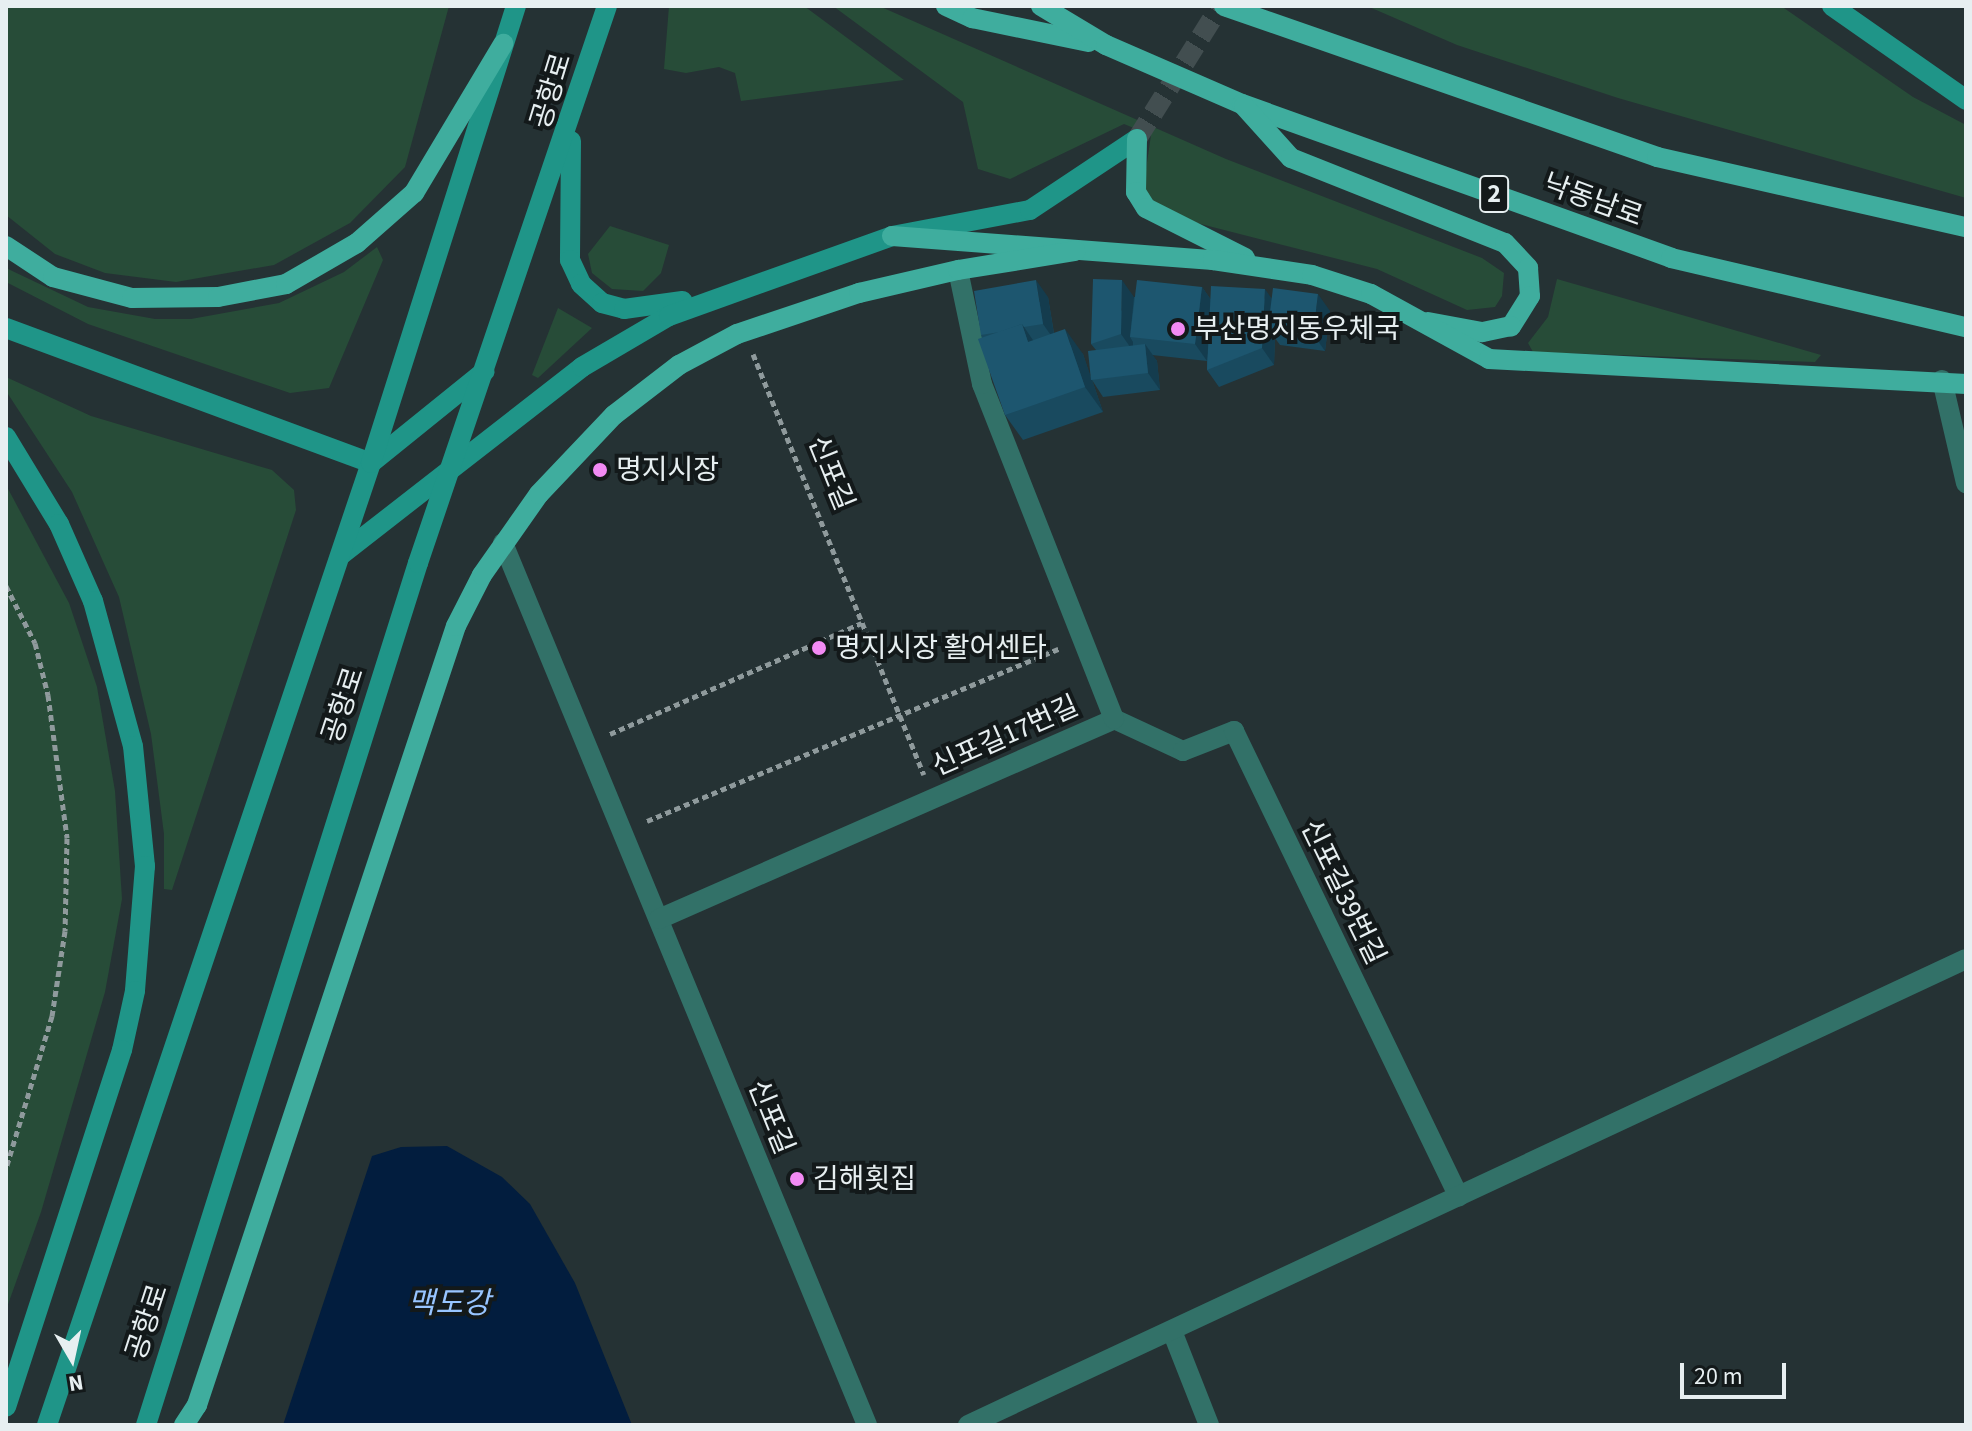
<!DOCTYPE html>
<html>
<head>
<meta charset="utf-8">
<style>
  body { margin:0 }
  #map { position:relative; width:1972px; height:1431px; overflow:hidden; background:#253234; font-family:"Source Sans 3","Noto Sans KR",sans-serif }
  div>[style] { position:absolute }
  .green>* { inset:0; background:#274c38 }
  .water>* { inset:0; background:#021d3e }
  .secondary-tunnel>* { height:20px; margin-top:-10px; transform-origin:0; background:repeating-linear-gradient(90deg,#424e50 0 20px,transparent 0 30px) }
  .path>* { height:5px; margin-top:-2.5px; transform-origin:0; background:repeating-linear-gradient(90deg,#8f9a9c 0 6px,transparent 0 10px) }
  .minor>* { height:20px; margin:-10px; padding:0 10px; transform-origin:10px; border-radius:10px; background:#327168 }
  .secondary>* { height:20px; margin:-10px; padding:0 10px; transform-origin:10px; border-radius:10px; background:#1f9588 }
  .primary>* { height:20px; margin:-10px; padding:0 10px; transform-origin:10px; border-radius:10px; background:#3fad9e }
  .wall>* { inset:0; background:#194a5f }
  .shaded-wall>* { inset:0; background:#143c4e }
  .building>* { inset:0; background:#1d566f }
  .dots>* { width:22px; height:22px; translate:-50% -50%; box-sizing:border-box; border:4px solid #13191a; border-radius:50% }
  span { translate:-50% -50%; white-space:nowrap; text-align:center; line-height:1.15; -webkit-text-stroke:8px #13191a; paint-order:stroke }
  .shield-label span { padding:2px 6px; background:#13191a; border:2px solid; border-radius:6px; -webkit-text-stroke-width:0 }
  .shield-label { font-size:26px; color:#e7eff1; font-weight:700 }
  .street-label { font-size:28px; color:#e7eff1 }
  .poi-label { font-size:28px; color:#e7eff1 }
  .left { translate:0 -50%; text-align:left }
  .water-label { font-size:30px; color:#98c5ff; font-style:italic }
  .frame { position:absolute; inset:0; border:8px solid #e7eff1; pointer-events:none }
  .north { position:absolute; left:32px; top:1319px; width:80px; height:80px; -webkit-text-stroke:6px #13191a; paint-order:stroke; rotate:171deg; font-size:22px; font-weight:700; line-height:32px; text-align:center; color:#e7eff1 }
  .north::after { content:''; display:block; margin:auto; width:28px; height:36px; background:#e7eff1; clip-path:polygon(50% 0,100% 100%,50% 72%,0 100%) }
  .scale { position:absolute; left:1680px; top:1363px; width:106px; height:36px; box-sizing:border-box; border:4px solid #e7eff1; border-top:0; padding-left:10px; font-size:24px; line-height:28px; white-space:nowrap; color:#e7eff1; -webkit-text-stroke:6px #13191a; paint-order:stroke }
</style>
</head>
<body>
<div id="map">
  <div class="green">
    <div style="clip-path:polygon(6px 6px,449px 6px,405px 167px,350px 223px,274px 265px,176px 282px,105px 273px,55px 254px,6px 215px)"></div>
    <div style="clip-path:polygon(669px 6px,804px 6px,904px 80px,741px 101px,735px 73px,719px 67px,686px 73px,664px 69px)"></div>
    <div style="clip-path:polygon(833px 6px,879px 6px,1226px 159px,1482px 258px,1504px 273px,1502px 296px,1495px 307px,1467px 310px,1377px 269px,1189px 221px,1156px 205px,1143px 190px,1151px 135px,1124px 124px,1010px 179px,978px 169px,963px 102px)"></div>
    <div style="clip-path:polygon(1367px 6px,1781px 6px,1913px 97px,1966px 125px,1966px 198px,1618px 98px,1457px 45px)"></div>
    <div style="clip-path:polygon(610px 226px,669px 245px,661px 273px,643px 291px,612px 289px,592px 273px,588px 254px)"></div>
    <div style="clip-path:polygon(377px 247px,383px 260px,329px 388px,290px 393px,88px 324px,6px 282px,6px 268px,88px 307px,155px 319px,191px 319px,279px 303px,344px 272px)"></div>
    <div style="clip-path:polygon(1557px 279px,1821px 355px,1815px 362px,1533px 352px,1528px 343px,1548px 317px)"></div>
    <div style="clip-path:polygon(558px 308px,592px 328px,538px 378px,532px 375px)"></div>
    <div style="clip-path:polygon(6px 377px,91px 416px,272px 470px,294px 490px,296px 510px,172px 890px,164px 889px,164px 834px,151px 734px,119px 597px,72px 492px,6px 391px)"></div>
    <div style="clip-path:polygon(6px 485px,69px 603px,97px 687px,115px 791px,122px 899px,105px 992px,41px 1212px,6px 1310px)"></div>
  </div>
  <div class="water">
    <div style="clip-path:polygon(447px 1146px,502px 1177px,530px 1204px,575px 1283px,632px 1425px,283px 1425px,372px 1156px,401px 1147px)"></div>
  </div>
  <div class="secondary-tunnel">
    <div style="left:1137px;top:139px;width:157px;rotate:-58deg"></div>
  </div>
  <div class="path">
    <div style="left:753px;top:354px;width:454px;rotate:67.9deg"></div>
    <div style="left:6px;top:586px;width:64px;rotate:63deg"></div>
    <div style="left:35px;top:643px;width:54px;rotate:76deg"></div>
    <div style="left:48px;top:695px;width:144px;rotate:82.4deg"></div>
    <div style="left:67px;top:838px;width:93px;rotate:91.2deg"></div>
    <div style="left:65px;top:931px;width:86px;rotate:98.7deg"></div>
    <div style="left:52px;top:1016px;width:159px;rotate:106.8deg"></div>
    <div style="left:610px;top:734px;width:275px;rotate:-23.8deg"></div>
    <div style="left:647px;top:821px;width:446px;rotate:-22.7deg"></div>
  </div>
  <div class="minor">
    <div style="left:1942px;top:380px;width:106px;rotate:76.9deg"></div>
    <div style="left:503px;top:543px;width:954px;rotate:67.57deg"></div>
    <div style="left:1114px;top:719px;width:76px;rotate:24.9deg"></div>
    <div style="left:1183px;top:751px;width:55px;rotate:-21.4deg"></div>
    <div style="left:1234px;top:731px;width:517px;rotate:64.23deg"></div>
    <div style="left:659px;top:919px;width:497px;rotate:-23.7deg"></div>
    <div style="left:1114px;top:719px;width:360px;rotate:-111.5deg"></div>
    <div style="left:982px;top:384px;width:116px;rotate:-101.9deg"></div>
    <div style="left:1172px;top:1331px;width:101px;rotate:68.5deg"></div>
    <div style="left:968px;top:1425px;width:1101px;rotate:-25.03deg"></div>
  </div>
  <div class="secondary">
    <div style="left:1832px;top:6px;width:164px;rotate:35deg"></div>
    <div style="left:571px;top:141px;width:119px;rotate:90.5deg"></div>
    <div style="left:570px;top:260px;width:26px;rotate:65deg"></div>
    <div style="left:581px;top:284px;width:28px;rotate:42deg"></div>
    <div style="left:602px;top:303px;width:23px;rotate:15deg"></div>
    <div style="left:624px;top:309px;width:59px;rotate:-7.9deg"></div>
    <div style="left:6px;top:328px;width:389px;rotate:20.3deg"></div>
    <div style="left:371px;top:463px;width:146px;rotate:-38.9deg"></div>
    <div style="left:6px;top:437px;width:102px;rotate:58.7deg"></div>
    <div style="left:59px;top:524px;width:84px;rotate:66.2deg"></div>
    <div style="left:93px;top:601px;width:150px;rotate:74.6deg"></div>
    <div style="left:133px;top:746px;width:121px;rotate:84.3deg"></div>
    <div style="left:145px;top:866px;width:125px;rotate:94.6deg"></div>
    <div style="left:135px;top:991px;width:60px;rotate:102.4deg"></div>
    <div style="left:122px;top:1050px;width:375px;rotate:108deg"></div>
    <div style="left:342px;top:554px;width:304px;rotate:-37.9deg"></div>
    <div style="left:582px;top:367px;width:101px;rotate:-30.4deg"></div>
    <div style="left:669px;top:316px;width:237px;rotate:-19.7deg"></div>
    <div style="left:892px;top:236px;width:140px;rotate:-10.7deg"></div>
    <div style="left:1030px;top:210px;width:128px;rotate:-33.6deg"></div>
    <div style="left:47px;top:1425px;width:1015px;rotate:-71.39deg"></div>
    <div style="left:371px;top:463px;width:479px;rotate:-72.4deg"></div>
    <div style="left:146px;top:1425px;width:904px;rotate:-72.49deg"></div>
    <div style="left:418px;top:563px;width:588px;rotate:-71.26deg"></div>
  </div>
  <div class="primary">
    <div style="left:946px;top:6px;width:29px;rotate:25deg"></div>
    <div style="left:972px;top:18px;width:119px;rotate:11.6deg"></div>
    <div style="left:1041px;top:6px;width:76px;rotate:31deg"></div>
    <div style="left:1106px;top:45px;width:148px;rotate:23.5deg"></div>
    <div style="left:1242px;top:104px;width:456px;rotate:19.7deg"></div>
    <div style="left:1671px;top:258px;width:303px;rotate:13.2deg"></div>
    <div style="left:1224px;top:6px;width:459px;rotate:19.2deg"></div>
    <div style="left:1657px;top:157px;width:317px;rotate:12.8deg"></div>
    <div style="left:1244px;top:106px;width:70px;rotate:47.9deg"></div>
    <div style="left:1291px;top:158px;width:230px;rotate:21.7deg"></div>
    <div style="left:1505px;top:243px;width:34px;rotate:47deg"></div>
    <div style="left:1528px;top:268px;width:28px;rotate:86deg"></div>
    <div style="left:1530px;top:296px;width:36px;rotate:122deg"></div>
    <div style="left:1511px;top:326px;width:30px;rotate:168deg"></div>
    <div style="left:1482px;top:332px;width:55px;rotate:-169.5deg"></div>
    <div style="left:1137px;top:139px;width:53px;rotate:91.1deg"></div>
    <div style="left:1136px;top:192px;width:19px;rotate:58deg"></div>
    <div style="left:1146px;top:208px;width:111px;rotate:26.8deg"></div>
    <div style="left:892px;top:236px;width:322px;rotate:4.3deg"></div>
    <div style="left:1213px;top:260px;width:100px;rotate:8.6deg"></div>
    <div style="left:1312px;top:275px;width:62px;rotate:17.9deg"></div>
    <div style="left:1371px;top:294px;width:135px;rotate:28.8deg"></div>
    <div style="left:1489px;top:359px;width:478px;rotate:3deg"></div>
    <div style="left:6px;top:246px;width:56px;rotate:33.4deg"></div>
    <div style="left:53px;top:277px;width:82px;rotate:14.9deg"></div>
    <div style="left:132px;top:298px;width:86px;rotate:-0.7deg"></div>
    <div style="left:218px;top:297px;width:69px;rotate:-10.8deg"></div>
    <div style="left:286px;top:284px;width:82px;rotate:-30deg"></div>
    <div style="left:357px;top:243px;width:76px;rotate:-41.3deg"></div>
    <div style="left:414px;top:193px;width:174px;rotate:-59.1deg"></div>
    <div style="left:184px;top:1425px;width:24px;rotate:-57deg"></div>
    <div style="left:197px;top:1405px;width:821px;rotate:-71.61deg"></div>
    <div style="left:456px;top:626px;width:57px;rotate:-63deg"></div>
    <div style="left:482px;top:575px;width:99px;rotate:-54.9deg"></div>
    <div style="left:539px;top:494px;width:109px;rotate:-46.5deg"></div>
    <div style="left:614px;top:415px;width:82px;rotate:-37.6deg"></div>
    <div style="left:679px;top:365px;width:66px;rotate:-28.1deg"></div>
    <div style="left:737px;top:334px;width:129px;rotate:-18.6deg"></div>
    <div style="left:859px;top:293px;width:102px;rotate:-13.1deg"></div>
    <div style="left:958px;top:270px;width:119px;rotate:-9.2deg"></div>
  </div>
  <div class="wall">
    <div style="clip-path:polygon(1202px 287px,1211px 300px,1272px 299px,1330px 311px,1325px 351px,1280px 345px,1275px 338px,1274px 365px,1219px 387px,1207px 370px,1207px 361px,1152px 355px,1157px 361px,1160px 390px,1103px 397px,1092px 380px,1103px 412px,1023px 440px,1005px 415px,981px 335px,1048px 297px,1054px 333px,1083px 354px,1091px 379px,1096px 350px,1091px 344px,1134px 297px)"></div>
  </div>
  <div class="shaded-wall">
    <div style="clip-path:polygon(1036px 280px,1048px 297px,1055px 341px,1043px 324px)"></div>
    <div style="clip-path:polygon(1122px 280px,1134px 297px,1130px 337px,1133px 342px,1133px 351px,1121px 334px)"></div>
    <div style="clip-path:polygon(1202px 287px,1214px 304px,1207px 361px,1195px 344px)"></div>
    <div style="clip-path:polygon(1265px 289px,1277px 306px,1268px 328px,1275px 338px,1274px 365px,1262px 348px)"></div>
    <div style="clip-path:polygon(1318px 294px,1330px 311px,1325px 351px,1313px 334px)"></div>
    <div style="clip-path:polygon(1022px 324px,1039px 349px,1028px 342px)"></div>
    <div style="clip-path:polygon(1065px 329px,1083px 354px,1103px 412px,1085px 387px)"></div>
    <div style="clip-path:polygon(1145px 344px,1157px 361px,1160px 390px,1148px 373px)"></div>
  </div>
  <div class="building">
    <div style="clip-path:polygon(1093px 279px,1122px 280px,1121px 334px,1091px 344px)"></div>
    <div style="clip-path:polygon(1036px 280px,1043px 324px,1024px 327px,1022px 324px,1000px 332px,981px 335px,974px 291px)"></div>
    <div style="clip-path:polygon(1137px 280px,1202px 287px,1195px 344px,1130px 337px)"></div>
    <div style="clip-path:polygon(1211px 286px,1265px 289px,1262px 348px,1207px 370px)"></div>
    <div style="clip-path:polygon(1273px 288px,1318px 294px,1313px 334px,1268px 328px)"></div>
    <div style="clip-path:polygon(1022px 324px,1028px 342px,1065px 329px,1085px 387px,1005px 415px,978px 339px)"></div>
    <div style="clip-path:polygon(1145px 344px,1148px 373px,1091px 380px,1088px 351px)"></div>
  </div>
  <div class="dots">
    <div style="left:1178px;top:329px;background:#f28af3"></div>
    <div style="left:600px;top:470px;background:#f28af3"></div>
    <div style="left:819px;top:648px;background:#f28af3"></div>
    <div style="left:797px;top:1179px;background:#f28af3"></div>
  </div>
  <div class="shield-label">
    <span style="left:1494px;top:194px">2</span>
  </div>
  <div class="street-label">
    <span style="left:551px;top:91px;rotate:-73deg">공항로</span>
    <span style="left:1593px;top:200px;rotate:20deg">낙동남로</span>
    <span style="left:831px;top:473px;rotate:68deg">신포길</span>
    <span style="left:343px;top:705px;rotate:-72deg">공항로</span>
    <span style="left:1005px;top:736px;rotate:-24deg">신포길17번길</span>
    <span style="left:1343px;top:892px;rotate:64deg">신포길39번길</span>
    <span style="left:771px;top:1117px;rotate:68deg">신포길</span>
    <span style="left:147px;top:1322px;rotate:-72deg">공항로</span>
  </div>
  <div class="poi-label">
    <span class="left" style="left:1194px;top:329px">부산명지동우체국</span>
    <span class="left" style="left:616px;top:470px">명지시장</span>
    <span class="left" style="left:835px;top:648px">명지시장 활어센타</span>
    <span class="left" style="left:813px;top:1179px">김해횟집</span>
  </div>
  <div class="water-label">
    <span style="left:449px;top:1304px">맥도강</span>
  </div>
  <div class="frame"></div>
  <div class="north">N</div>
  <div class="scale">20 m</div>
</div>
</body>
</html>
